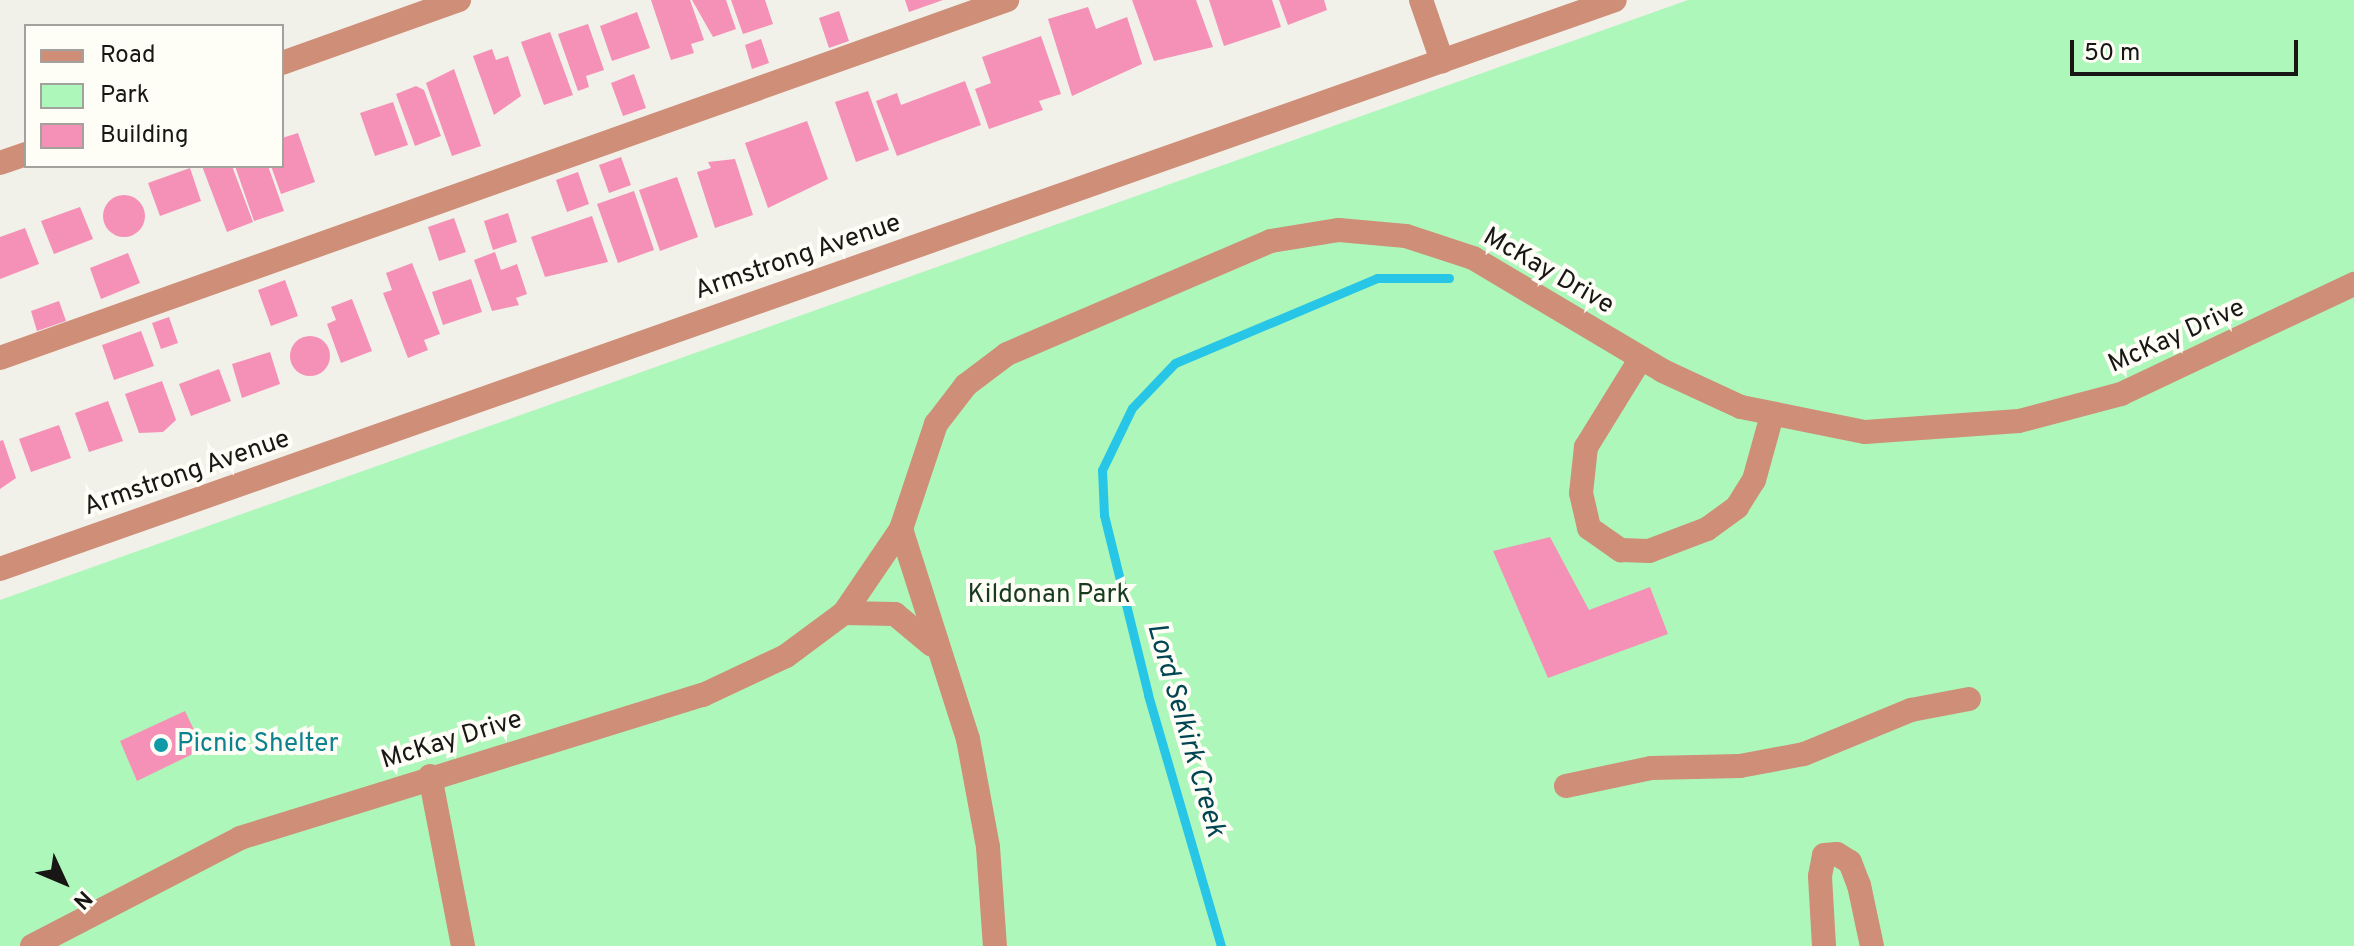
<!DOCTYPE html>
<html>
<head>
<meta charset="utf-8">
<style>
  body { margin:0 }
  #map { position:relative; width:2354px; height:946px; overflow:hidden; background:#f1f0e9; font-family:Overpass,sans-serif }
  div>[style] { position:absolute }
  .green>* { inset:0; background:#aef7bb }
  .stream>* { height:9px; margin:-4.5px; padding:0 4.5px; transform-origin:4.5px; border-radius:4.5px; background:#27c6e7 }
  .building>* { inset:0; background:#f590b7 }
  .round { border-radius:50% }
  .minor>* { height:24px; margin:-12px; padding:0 12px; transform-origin:12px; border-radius:12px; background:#ce8e77 }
  .dots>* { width:22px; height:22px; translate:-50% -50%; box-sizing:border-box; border:4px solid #fefdf6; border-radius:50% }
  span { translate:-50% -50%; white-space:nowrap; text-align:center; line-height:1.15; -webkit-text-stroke:8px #fefdf6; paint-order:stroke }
  .street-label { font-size:26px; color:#181715 }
  .park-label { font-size:26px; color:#183b20 }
  .culture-label { font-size:26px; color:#0d838f }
  .left { translate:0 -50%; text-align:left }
  .water-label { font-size:28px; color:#014553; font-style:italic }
  .legend { position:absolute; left:24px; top:24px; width:260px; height:144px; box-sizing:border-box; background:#fefdf6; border:2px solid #a2a19c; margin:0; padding:10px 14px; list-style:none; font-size:24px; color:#181715 }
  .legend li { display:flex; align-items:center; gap:16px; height:40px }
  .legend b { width:40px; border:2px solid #a2a19c }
  .north { position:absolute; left:24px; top:842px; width:80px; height:80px; -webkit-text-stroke:6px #fefdf6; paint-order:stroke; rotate:134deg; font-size:22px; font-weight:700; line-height:32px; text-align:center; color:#181715 }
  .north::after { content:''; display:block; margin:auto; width:28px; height:36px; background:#181715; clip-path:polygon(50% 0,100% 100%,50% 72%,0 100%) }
  .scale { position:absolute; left:2070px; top:40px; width:228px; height:36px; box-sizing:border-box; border:4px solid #181715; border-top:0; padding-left:10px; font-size:24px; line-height:28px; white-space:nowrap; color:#181715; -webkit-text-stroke:6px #fefdf6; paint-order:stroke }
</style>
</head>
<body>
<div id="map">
  <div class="green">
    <div style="clip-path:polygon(1688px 0,2354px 0,2354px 946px,0 946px,0 600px)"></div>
  </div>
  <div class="stream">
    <div style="left:1221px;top:946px;width:262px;rotate:-106.2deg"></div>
    <div style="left:1148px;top:694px;width:184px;rotate:-103.8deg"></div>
    <div style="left:1104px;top:515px;width:45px;rotate:-92.5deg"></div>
    <div style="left:1102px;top:470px;width:69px;rotate:-64.2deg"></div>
    <div style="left:1132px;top:408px;width:62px;rotate:-46.3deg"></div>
    <div style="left:1175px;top:363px;width:219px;rotate:-22.8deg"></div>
    <div style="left:1377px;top:278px;width:72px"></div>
  </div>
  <div class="building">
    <div style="clip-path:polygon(651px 0,690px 0,704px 40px,691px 44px,694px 53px,671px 60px)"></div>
    <div style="clip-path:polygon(692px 0,726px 0,736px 29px,713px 37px)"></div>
    <div style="clip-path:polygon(731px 0,765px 0,773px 24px,743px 34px)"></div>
    <div style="clip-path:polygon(905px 0,943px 0,909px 12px)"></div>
    <div style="clip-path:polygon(1132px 0,1196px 0,1213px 47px,1154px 61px)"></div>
    <div style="clip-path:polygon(1209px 0,1272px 0,1281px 27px,1224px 46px)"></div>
    <div style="clip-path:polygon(1279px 0,1324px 0,1327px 10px,1288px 25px)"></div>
    <div style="clip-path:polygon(1088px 7px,1096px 29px,1127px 17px,1142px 64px,1072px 96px,1048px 19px)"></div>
    <div style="clip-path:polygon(839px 11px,849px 41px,829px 48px,819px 18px)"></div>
    <div style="clip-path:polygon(637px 12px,650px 48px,612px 61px,600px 26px)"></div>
    <div style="clip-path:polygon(588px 24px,604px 70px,586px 76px,589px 87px,578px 91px,558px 34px)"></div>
    <div style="clip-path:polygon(550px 32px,573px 95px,544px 105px,521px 42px)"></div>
    <div style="clip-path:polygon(1041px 36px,1061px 94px,1039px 101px,1043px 110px,989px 129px,975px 89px,991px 83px,982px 57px)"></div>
    <div style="clip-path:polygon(761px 39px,769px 63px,752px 69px,745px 45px)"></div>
    <div style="clip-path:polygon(492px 49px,496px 60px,508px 56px,521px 96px,494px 115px,473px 56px)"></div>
    <div style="clip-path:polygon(454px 69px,481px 146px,452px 156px,426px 83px)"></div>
    <div style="clip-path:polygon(634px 74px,646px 108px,623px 116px,611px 83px)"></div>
    <div style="clip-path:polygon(965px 81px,981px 125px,897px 156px,876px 101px,897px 93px,901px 105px)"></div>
    <div style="clip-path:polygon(416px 86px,424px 90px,441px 136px,415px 146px,396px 94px)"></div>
    <div style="clip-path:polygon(868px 91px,889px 150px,856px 162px,835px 102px)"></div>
    <div style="clip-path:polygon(393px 102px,408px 145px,375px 156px,360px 113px)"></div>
    <div style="clip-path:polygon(807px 121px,828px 179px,768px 208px,745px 143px)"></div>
    <div style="clip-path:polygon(298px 133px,315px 182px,281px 194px,271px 166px,282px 166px,282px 138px)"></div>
    <div style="clip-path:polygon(621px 157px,631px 185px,609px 193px,599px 165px)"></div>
    <div style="clip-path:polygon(735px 159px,753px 215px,715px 228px,697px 172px,711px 168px,708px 162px)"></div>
    <div style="clip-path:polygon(202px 166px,232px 166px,253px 222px,227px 232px)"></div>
    <div style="clip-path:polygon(235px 166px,268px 166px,284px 211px,254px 221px)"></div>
    <div style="clip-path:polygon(190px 168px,201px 201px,160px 216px,148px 183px)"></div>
    <div style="clip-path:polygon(578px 172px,589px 204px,567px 212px,556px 180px)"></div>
    <div style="clip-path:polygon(677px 177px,698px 237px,660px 251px,639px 190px)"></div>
    <div style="clip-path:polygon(634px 191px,654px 250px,618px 263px,597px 204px)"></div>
    <div class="round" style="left:103px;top:195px;width:42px;height:42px"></div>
    <div style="clip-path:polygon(80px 207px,93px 239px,54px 254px,41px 221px)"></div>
    <div style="clip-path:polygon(508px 213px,517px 242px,493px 250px,484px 221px)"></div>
    <div style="clip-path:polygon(592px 216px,608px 262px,545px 277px,531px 237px)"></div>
    <div style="clip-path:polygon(454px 218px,466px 252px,439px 261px,428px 227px)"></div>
    <div style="clip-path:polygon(25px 228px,39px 264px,0 279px,0 237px)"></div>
    <div style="clip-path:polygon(495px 252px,501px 270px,517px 264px,527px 294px,516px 298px,519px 305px,492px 311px,474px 260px)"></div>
    <div style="clip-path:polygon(128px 253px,140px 283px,101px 299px,90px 268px)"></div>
    <div style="clip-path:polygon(412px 263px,440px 334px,424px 340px,428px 350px,408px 358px,383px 293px,392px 290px,386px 273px)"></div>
    <div style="clip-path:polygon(471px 279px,482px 312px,443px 325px,432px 292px)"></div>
    <div style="clip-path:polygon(285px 280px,298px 316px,271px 326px,258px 290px)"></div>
    <div style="clip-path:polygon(352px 299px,372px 351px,341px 363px,327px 324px,336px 320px,331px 307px)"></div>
    <div style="clip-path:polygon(59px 301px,66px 321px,37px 331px,31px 311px)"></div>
    <div style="clip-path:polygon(169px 317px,178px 343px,161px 349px,152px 323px)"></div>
    <div style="clip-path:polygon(141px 331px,154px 366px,114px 380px,102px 345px)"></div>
    <div class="round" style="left:290px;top:336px;width:40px;height:40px"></div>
    <div style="clip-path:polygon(270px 352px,280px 384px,242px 398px,232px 364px)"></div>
    <div style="clip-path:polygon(219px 369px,231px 401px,191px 416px,179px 384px)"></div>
    <div style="clip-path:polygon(162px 381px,176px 420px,163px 432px,139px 433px,125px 394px)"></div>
    <div style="clip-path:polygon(108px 401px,123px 441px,89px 452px,75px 413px)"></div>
    <div style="clip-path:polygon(59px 425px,71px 458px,31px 472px,19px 439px)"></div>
    <div style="clip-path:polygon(3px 440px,16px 478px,0 489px,0 441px)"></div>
    <div style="clip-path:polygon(1550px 537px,1589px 610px,1650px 587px,1668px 634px,1548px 678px,1493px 551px)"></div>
    <div style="clip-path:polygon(185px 711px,203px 749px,137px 781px,120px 741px)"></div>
  </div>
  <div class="minor">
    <div style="left:1421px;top:0;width:65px;rotate:71deg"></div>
    <div style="left:282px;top:63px;width:188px;rotate:-19.6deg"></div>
    <div style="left:0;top:163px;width:28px;rotate:-19deg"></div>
    <div style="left:0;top:358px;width:1069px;rotate:-19.57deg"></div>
    <div style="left:1641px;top:358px;width:105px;rotate:121.7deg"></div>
    <div style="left:1586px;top:447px;width:46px;rotate:96.2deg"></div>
    <div style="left:1581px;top:493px;width:36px;rotate:77deg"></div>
    <div style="left:1589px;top:528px;width:39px;rotate:35deg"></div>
    <div style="left:1621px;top:550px;width:28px;rotate:2deg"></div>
    <div style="left:1649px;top:551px;width:62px;rotate:-20.8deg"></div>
    <div style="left:1707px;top:529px;width:37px;rotate:-36deg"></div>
    <div style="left:1737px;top:507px;width:32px;rotate:-58deg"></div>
    <div style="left:1754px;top:480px;width:67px;rotate:-74.5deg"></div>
    <div style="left:901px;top:529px;width:220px;rotate:72.3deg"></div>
    <div style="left:968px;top:739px;width:110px;rotate:79.5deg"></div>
    <div style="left:988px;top:847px;width:99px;rotate:86deg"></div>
    <div style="left:0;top:569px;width:1712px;rotate:-19.41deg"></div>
    <div style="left:844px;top:613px;width:51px;rotate:1.1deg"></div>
    <div style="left:895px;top:614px;width:48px;rotate:40deg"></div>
    <div style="left:430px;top:776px;width:173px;rotate:79deg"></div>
    <div style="left:1566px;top:786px;width:87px;rotate:-12deg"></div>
    <div style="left:1651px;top:768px;width:89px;rotate:-1.3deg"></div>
    <div style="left:1740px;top:766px;width:65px;rotate:-10.6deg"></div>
    <div style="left:1804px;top:754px;width:116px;rotate:-22.4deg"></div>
    <div style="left:1911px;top:710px;width:59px;rotate:-10.7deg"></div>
    <div style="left:32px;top:946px;width:234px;rotate:-27.4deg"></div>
    <div style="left:240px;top:838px;width:485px;rotate:-17.2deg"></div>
    <div style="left:703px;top:695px;width:92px;rotate:-25.2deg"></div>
    <div style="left:786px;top:656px;width:72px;rotate:-36.6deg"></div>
    <div style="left:844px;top:613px;width:102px;rotate:-55.8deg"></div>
    <div style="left:901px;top:529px;width:111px;rotate:-71.6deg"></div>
    <div style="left:936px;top:424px;width:49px;rotate:-52.4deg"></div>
    <div style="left:966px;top:385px;width:51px;rotate:-37.1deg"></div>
    <div style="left:1007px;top:354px;width:287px;rotate:-23.2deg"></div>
    <div style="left:1271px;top:241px;width:69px;rotate:-9.2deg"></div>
    <div style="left:1339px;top:230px;width:67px;rotate:5.1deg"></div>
    <div style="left:1406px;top:236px;width:71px;rotate:18.2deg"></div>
    <div style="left:1473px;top:258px;width:221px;rotate:30.7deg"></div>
    <div style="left:1663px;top:371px;width:86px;rotate:24.8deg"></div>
    <div style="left:1741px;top:407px;width:126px;rotate:11.4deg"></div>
    <div style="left:1865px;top:432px;width:154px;rotate:-4.1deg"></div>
    <div style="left:2019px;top:421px;width:106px;rotate:-14.8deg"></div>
    <div style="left:2121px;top:394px;width:258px;rotate:-25.3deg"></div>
    <div style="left:1824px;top:946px;width:70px;rotate:-93.3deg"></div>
    <div style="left:1820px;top:876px;width:21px;rotate:-79deg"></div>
    <div style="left:1824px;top:855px;width:13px;rotate:-4deg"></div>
    <div style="left:1837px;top:854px;width:15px;rotate:32deg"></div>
    <div style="left:1850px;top:862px;width:25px;rotate:69deg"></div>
    <div style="left:1859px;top:885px;width:62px;rotate:78deg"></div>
  </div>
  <div class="dots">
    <div style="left:161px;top:745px;background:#0f9aa8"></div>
  </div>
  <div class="street-label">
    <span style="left:798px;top:258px;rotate:-19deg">Armstrong Avenue</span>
    <span style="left:1548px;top:272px;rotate:30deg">McKay Drive</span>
    <span style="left:2177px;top:337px;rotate:-24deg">McKay Drive</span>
    <span style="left:187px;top:474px;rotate:-19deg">Armstrong Avenue</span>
    <span style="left:452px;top:741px;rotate:-17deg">McKay Drive</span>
  </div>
  <div class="park-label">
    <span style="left:1049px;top:596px">Kildonan Park</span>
  </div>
  <div class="culture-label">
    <span class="left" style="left:177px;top:745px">Picnic Shelter</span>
  </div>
  <div class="water-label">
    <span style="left:1185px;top:730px;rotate:74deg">Lord Selkirk Creek</span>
  </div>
  <ul class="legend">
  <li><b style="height:10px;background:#ce8e77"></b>Road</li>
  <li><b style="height:22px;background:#aef7bb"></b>Park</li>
  <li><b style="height:22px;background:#f590b7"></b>Building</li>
  </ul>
  <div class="north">N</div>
  <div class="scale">50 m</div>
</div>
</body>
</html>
